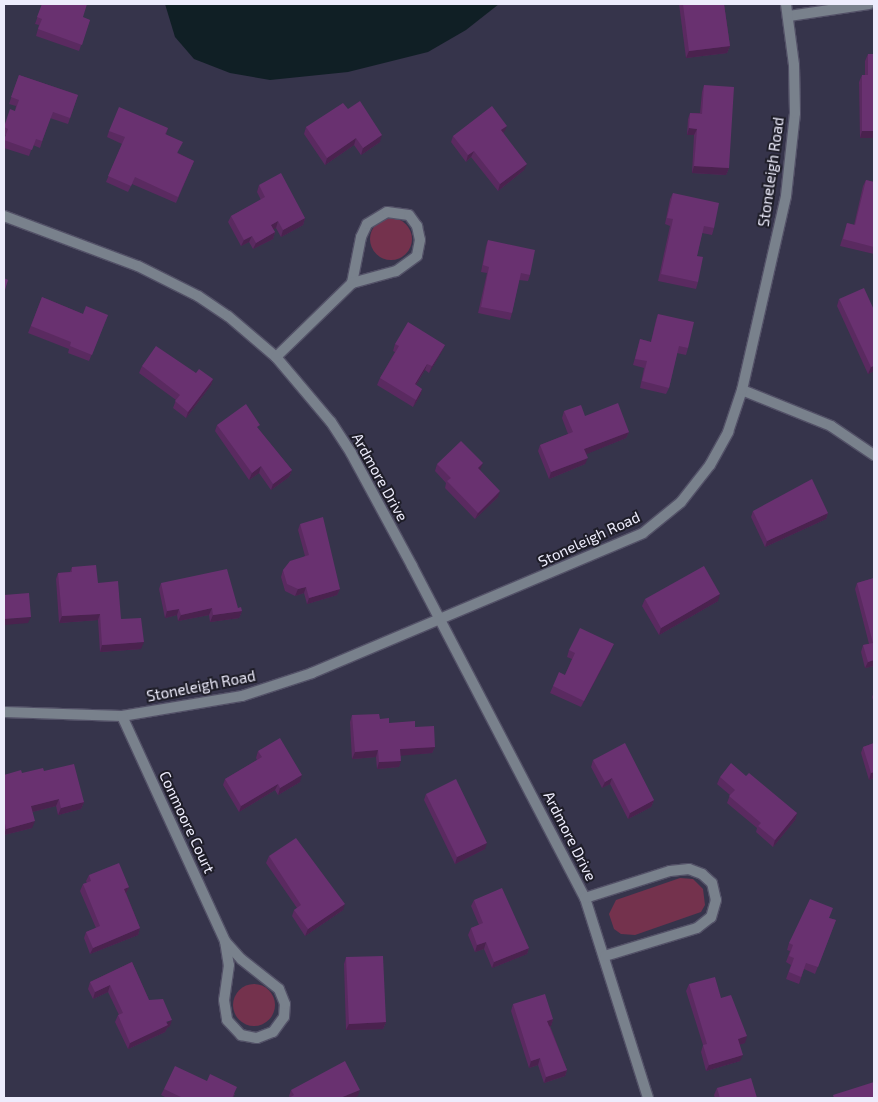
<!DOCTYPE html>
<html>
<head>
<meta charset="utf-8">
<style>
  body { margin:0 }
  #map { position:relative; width:878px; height:1102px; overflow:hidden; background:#36344b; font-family:"Exo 2",sans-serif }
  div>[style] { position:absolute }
  .green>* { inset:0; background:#74324d }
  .round { border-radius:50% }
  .water>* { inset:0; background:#101f25 }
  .roads { filter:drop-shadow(1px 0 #535167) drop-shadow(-1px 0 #535167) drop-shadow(0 1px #535167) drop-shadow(0 -1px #535167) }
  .street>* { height:10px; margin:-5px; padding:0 5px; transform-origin:5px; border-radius:5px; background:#79818c }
  .wall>* { inset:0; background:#5a2a60 }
  .shaded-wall>* { inset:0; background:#4a224e }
  .building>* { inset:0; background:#693170 }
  span { translate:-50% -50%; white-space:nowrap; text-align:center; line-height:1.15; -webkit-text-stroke:4px #1e1d28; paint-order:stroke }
  .street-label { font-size:15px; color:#edecfc }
  .frame { position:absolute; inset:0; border:5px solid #edecfc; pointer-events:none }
</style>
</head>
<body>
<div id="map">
  <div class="green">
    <div class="round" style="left:370px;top:218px;width:42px;height:42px"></div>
    <div style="clip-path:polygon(680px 878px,693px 879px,703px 889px,705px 905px,701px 912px,635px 935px,621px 934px,614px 929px,609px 914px,616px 900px)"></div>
    <div class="round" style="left:233px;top:984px;width:42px;height:42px"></div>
  </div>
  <div class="water">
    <div style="clip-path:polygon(165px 4px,499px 4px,466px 30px,428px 52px,348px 72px,270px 80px,230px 73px,194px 59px,175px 37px)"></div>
  </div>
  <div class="roads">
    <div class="street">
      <div style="left:789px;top:16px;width:81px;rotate:-8.5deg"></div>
      <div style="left:4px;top:216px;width:143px;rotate:20.5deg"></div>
      <div style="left:138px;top:266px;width:67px;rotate:26.6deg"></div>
      <div style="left:198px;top:296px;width:36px;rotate:34deg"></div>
      <div style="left:228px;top:316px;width:63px;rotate:40.5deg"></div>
      <div style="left:276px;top:357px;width:85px;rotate:49.8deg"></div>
      <div style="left:331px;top:422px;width:37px;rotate:57deg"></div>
      <div style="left:351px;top:453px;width:128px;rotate:61.6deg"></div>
      <div style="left:412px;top:566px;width:374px;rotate:62.5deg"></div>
      <div style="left:585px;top:898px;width:210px;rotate:72.5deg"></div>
      <div style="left:276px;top:357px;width:106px;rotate:-44.2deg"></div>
      <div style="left:352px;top:283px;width:47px;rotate:-78.9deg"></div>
      <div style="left:361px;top:237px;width:14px;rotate:-65deg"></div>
      <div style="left:367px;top:224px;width:23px;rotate:-31deg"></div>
      <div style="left:387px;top:212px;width:22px;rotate:8deg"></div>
      <div style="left:409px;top:215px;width:14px;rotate:54deg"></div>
      <div style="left:417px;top:226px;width:14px;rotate:78deg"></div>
      <div style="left:420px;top:240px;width:16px;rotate:101deg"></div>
      <div style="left:417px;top:256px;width:26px;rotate:144deg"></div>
      <div style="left:396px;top:271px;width:46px;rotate:164.7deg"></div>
      <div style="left:742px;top:390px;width:96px;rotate:22deg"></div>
      <div style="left:831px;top:426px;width:52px;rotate:34deg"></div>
      <div style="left:4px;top:712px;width:118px;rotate:1.9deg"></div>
      <div style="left:122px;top:716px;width:122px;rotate:-9.5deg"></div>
      <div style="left:242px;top:696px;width:74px;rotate:-18.2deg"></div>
      <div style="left:312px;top:673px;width:359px;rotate:-22.9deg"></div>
      <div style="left:643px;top:533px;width:49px;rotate:-39.2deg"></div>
      <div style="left:681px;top:502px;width:47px;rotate:-51.9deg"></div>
      <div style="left:710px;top:465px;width:38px;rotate:-61deg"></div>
      <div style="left:728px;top:432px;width:44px;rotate:-71.6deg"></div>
      <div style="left:742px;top:390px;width:199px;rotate:-77.2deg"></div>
      <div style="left:786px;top:196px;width:83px;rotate:-83.8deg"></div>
      <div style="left:795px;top:113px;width:48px;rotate:-91.2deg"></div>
      <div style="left:794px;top:65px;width:62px;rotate:-97.5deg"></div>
      <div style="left:122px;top:716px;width:247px;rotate:65.4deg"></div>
      <div style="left:225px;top:941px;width:24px;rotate:81deg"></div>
      <div style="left:229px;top:965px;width:35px;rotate:98deg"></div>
      <div style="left:224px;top:1000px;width:20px;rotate:81deg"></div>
      <div style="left:227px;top:1020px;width:21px;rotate:47deg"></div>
      <div style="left:241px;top:1035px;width:16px;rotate:11deg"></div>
      <div style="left:257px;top:1038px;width:17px;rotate:-21deg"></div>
      <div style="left:273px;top:1032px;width:19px;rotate:-54deg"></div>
      <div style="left:284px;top:1017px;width:13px;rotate:-86deg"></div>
      <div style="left:285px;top:1004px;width:16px;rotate:-112deg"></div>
      <div style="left:279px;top:989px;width:48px;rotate:-141.7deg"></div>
      <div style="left:241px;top:959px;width:24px;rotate:-132deg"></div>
      <div style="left:585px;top:898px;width:89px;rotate:-17.6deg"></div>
      <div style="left:670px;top:871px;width:19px;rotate:-6deg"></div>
      <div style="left:689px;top:869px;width:14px;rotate:21deg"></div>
      <div style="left:702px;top:874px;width:13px;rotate:42deg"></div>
      <div style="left:712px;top:883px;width:17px;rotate:77deg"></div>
      <div style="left:716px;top:900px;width:18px;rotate:106deg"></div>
      <div style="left:711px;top:917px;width:18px;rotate:142deg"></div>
      <div style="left:697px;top:928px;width:96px;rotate:163.1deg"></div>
    </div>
  </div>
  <div class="wall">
    <div style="clip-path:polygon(42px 4px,90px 20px,79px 51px,36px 36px,39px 25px,35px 24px)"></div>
    <div style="clip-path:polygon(679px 4px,724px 4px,730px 46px,727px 53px,686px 58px)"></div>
    <div style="clip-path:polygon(868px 54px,874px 54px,874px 138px,860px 138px,859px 82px,862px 75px,865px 75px,865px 61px)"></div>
    <div style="clip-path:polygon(19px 75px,78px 95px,68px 124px,50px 118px,40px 148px,33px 145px,29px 156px,4px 148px,4px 142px,6px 135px,4px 135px,4px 127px,15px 111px,16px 106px,9px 104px)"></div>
    <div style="clip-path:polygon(704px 85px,729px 168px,726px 175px,692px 173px,694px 135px,687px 135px,688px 119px,690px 113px,700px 113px,702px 92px)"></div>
    <div style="clip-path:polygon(348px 109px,380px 142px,361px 155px,354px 145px,325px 165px,304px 134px,306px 127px)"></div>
    <div style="clip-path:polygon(168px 128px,166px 134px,178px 153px,194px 161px,176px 203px,132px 184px,128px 192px,106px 182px,122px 144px,107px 137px,109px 131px)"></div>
    <div style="clip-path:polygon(504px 132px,503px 133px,524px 170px,498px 191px,471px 157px,466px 162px,451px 142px,453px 136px)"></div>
    <div style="clip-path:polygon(866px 180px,874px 182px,874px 254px,840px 246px,847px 223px,854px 225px,863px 186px)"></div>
    <div style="clip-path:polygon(259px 185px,305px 218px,303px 225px,281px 237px,276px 228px,273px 229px,275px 232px,273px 239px,253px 249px,249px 242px,241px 246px,228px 222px,231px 216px,261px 200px,257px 192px)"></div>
    <div style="clip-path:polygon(673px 193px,714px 228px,712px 235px,702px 233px,697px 256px,698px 282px,696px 289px,658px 281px,670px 226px,665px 224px,670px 199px)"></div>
    <div style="clip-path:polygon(488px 240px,530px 275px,528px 281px,519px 280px,512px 313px,510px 320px,478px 313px,487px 273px,481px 272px,486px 246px)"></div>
    <div style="clip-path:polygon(42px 297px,83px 314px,108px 315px,89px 361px,68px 353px,69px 349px,28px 333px)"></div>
    <div style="clip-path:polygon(839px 299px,874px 371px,868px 374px,837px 306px)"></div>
    <div style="clip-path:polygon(658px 314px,688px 348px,686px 355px,677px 353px,669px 388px,666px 394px,640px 388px,644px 368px,633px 365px,640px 339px,651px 342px,656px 320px)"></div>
    <div style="clip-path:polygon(395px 344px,445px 345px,442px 351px,429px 373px,425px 370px,416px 385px,422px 389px,420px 396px,413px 407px,377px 385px,380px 378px,395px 352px,393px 351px)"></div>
    <div style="clip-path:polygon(142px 366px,196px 373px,213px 379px,211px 385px,186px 418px,173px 408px,176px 400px,139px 373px)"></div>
    <div style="clip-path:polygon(564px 411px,585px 416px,629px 432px,626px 438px,586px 454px,585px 464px,549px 479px,538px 451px,540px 445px,568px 434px,562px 418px)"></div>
    <div style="clip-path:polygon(217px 425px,259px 430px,292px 470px,289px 477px,271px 490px,259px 473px,249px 480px,215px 431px)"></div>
    <div style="clip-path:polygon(437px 464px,480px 470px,498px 497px,475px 519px,445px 488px,446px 483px,435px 471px)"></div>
    <div style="clip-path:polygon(753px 511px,828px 513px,826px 519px,765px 547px,751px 517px)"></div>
    <div style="clip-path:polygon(300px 524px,340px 589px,337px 595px,307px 604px,304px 593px,295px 596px,285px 591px,281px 577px,283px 570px,305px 556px,298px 530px)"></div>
    <div style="clip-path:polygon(72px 567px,98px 583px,141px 649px,100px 652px,98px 620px,59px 623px,56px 579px,58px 573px,70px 572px)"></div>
    <div style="clip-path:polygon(874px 578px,874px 666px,865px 668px,861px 652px,863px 645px,869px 644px,855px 589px,857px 583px)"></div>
    <div style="clip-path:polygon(161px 583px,238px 608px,242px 611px,239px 618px,210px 622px,209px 615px,178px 621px,177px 615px,165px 618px,159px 589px)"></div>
    <div style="clip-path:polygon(645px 599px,718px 601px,659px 635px,642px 606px)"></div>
    <div style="clip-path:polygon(569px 650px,611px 651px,581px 707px,550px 693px,553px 686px,565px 675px,572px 659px,567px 657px)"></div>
    <div style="clip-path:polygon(874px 692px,874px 703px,872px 697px)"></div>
    <div style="clip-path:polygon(352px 715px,380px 719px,389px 723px,415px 727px,435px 747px,432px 753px,401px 755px,399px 767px,377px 769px,376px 757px,352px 759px,350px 722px)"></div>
    <div style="clip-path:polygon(874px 743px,874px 778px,869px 780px,861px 753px,863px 747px)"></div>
    <div style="clip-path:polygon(258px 751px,300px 782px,278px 795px,275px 790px,239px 812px,223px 785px,225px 779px,257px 760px,256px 758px)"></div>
    <div style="clip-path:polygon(593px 760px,654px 800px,651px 807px,628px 819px,610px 784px,602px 788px,591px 767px)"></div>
    <div style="clip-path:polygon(44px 771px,84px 802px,81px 809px,58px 815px,56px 806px,32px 812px,32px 828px,4px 835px,4px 775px)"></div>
    <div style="clip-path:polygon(746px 776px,797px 813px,795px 820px,773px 847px,756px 832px,757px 828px,727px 803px,730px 795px,717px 784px,720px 777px)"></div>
    <div style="clip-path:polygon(426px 794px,485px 849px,455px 864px,424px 800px)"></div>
    <div style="clip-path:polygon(269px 856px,343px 910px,305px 936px,292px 916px,294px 910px,297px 908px,266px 863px)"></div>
    <div style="clip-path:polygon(89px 875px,129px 887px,126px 893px,140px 928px,138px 935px,90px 954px,84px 938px,86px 932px,96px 928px,80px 891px,83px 884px,87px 883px,86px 881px)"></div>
    <div style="clip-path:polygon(474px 900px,529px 948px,527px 954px,492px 968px,484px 949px,475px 952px,468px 935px,471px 928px,479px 925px,471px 906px)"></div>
    <div style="clip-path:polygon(829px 918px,836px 920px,815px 974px,804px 969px,799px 984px,786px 979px,791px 965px,786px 962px,790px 951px,787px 950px,789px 943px)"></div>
    <div style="clip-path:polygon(346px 957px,386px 1022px,383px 1029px,346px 1030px,344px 964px)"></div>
    <div style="clip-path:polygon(132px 962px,149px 1000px,170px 1026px,167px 1028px,165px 1032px,128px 1049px,115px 1022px,118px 1015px,119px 1015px,108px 992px,93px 999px,88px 989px,90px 982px)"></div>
    <div style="clip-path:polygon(689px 984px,745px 1043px,740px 1044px,740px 1061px,706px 1071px,701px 1052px,703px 1045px,686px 991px)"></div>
    <div style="clip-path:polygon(513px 1004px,553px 1019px,551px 1026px,550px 1026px,567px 1070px,565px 1076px,544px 1083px,538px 1065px,529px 1068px,511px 1011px)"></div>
    <div style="clip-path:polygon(207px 1081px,235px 1094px,233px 1098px,167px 1098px,161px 1095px,164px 1089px)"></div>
    <div style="clip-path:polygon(717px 1088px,757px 1098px,715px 1098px,714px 1095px)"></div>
    <div style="clip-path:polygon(291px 1090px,358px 1096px,290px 1098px,289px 1096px)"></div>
  </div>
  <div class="shaded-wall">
    <div style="clip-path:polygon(730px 46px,727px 53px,686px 58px,689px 51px)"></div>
    <div style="clip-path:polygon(507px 126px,504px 132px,498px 137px,501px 130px)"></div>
    <div style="clip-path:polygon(689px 128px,697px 129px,694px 135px,687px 135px)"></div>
    <div style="clip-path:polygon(862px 131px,874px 131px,874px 138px,860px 138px)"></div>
    <div style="clip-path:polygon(382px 135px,380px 142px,361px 155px,363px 148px)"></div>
    <div style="clip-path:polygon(356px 138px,354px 145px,325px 165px,327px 158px)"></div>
    <div style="clip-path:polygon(474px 151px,471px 157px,466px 162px,468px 155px)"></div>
    <div style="clip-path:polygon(527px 164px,524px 170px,498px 191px,500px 184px)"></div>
    <div style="clip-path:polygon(694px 166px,729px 168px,726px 175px,692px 173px)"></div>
    <div style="clip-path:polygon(305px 218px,303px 225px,281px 237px,283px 230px)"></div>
    <div style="clip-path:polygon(278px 221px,276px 228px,269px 232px,271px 225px)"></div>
    <div style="clip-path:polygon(275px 232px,273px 239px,253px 249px,256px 243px)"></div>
    <div style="clip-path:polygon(252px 236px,249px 242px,241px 246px,244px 240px)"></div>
    <div style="clip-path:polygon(445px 345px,442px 351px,429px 373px,432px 366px)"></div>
    <div style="clip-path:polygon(427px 364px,425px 370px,412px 391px,415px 384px)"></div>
    <div style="clip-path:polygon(874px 366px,874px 371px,868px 374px,871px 367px)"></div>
    <div style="clip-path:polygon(213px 379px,211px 385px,186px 418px,188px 412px)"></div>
    <div style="clip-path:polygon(422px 389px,420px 396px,413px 407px,416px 400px)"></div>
    <div style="clip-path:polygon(629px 432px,626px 438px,582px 456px,584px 449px)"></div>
    <div style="clip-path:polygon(588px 458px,585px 464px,549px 479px,551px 472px)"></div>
    <div style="clip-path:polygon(483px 463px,480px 470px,475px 474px,478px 468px)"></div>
    <div style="clip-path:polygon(261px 466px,259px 473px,249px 480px,252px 473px)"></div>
    <div style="clip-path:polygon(292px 470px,289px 477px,271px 490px,273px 484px)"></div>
    <div style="clip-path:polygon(500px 491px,498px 497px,475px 519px,478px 513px)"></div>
    <div style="clip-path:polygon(828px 513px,826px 519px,765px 547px,767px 541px)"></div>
    <div style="clip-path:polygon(306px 587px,304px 593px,295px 596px,298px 589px)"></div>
    <div style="clip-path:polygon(340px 589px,337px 595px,307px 604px,309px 598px)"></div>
    <div style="clip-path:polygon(720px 594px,718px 601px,659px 635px,661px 628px)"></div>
    <div style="clip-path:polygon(212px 608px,209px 615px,178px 621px,181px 615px)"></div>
    <div style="clip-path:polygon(179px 609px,177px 615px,165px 618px,167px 611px)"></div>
    <div style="clip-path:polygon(242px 611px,239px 618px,210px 622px,213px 615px)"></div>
    <div style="clip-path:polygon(100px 614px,98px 620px,59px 623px,62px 616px)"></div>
    <div style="clip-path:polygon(31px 617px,28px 623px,4px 625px,4px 619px)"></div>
    <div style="clip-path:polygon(144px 642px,141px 649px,100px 652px,102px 645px)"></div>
    <div style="clip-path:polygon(614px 644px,611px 651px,581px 707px,584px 701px)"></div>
    <div style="clip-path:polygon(874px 660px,874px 666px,865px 668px,868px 662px)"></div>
    <div style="clip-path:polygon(435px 747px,432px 753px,398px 756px,400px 749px)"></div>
    <div style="clip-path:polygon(378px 750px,376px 757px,352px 759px,355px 752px)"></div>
    <div style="clip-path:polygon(401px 761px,399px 767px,377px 769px,379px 762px)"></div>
    <div style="clip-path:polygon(874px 772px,874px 778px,869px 780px,871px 773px)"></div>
    <div style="clip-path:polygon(302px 775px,300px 782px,278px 795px,280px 788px)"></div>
    <div style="clip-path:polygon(612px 778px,610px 784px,602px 788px,605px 782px)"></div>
    <div style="clip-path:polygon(278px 784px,275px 790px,239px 812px,241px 806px)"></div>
    <div style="clip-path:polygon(59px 799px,56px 806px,28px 813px,31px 806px)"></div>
    <div style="clip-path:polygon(654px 800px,651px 807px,628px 819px,630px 813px)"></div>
    <div style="clip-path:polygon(84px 802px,81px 809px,58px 815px,61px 808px)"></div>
    <div style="clip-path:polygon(797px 813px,795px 820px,773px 847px,775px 840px)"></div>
    <div style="clip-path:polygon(35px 821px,32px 828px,4px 835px,6px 829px)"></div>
    <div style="clip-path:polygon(487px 843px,485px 849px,455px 864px,457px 857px)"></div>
    <div style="clip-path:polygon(129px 887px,126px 893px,122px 895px,124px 889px)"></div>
    <div style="clip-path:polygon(345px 904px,343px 910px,305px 936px,308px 929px)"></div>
    <div style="clip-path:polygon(140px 928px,138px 935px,90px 954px,93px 948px)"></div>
    <div style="clip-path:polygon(486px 942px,484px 949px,475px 952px,477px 945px)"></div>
    <div style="clip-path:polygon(529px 948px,527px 954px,492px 968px,494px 962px)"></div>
    <div style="clip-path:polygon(110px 985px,108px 992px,93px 999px,95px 992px)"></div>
    <div style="clip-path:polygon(553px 1019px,551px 1026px,545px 1027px,547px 1021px)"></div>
    <div style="clip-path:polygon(172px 1020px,170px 1026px,167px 1028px,165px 1032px,128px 1049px,130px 1043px)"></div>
    <div style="clip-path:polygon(386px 1022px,383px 1029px,346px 1030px,349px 1024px)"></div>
    <div style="clip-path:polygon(747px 1036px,745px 1043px,736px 1046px,738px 1039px)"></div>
    <div style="clip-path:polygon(743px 1055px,740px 1061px,706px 1071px,709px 1065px)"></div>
    <div style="clip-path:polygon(540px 1058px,538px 1065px,529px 1068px,531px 1061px)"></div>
    <div style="clip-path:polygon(567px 1070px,565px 1076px,544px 1083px,546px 1077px)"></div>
    <div style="clip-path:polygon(360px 1090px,358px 1096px,353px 1098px,340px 1098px)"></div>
  </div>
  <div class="building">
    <div style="clip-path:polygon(42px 4px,87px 4px,83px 17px,90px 20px,82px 45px,38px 29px,42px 19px,37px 17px)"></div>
    <div style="clip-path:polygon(683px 4px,724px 4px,730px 46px,689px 51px)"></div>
    <div style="clip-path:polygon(868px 54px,874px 54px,874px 131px,862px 131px,862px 75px,868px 75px)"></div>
    <div style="clip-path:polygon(19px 75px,78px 95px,70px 118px,53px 112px,42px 141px,36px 139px,32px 150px,4px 140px,8px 129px,4px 127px,10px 109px,15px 111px,19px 100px,11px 97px)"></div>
    <div style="clip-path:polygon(704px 85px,734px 87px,729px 168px,694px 166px,697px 129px,689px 128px,690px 113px,702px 114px)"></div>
    <div style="clip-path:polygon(360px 101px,382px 135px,363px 148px,356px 138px,327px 158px,306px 127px,343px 103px,348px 109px)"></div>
    <div style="clip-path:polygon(492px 106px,507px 126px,501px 130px,527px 164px,500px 184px,474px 151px,468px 155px,453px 136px)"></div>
    <div style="clip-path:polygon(119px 107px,168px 128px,165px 134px,183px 142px,177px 153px,194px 161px,178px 197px,135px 177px,131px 186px,108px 176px,125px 137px,109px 131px)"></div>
    <div style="clip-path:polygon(281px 173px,305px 218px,283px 230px,278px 221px,271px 225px,275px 232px,256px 243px,252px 236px,244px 240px,231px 216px,265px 197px,259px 185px)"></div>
    <div style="clip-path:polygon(866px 180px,874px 182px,874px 247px,843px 239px,847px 223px,855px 225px)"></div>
    <div style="clip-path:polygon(673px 193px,719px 203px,714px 228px,704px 226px,697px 256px,703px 257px,698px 282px,661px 274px,673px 219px,667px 218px)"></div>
    <div style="clip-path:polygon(488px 240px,535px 250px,530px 275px,521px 273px,512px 313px,481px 307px,489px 267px,483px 265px)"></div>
    <div style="clip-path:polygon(4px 278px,8px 280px,4px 293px)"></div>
    <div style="clip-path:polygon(864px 288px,874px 310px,874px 366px,871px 367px,839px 299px)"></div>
    <div style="clip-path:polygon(42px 297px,83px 314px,86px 306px,108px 315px,92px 355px,70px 346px,71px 342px,31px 326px)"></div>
    <div style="clip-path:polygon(658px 314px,694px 322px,688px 348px,679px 346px,669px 388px,642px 381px,647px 361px,635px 359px,640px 339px,651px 342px)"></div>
    <div style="clip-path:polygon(408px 322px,445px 345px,432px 366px,427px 364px,415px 384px,422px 389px,416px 400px,380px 378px,399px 346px,395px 344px)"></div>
    <div style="clip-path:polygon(156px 346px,196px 373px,199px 369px,213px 379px,188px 412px,175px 401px,180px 395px,142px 366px)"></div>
    <div style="clip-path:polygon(618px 403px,629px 432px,584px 449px,588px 458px,551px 472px,540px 445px,573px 432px,564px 411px,581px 405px,585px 416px)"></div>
    <div style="clip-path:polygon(246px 404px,260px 425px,257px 427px,292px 470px,273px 484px,261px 466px,252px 473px,217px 425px)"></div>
    <div style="clip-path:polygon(461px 441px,483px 463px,478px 468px,500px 491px,478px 513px,447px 481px,451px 478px,437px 464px)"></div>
    <div style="clip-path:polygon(812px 479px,828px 513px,767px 541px,753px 511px)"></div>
    <div style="clip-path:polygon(323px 517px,340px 589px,309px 598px,306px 587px,298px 589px,287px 584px,283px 570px,290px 561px,309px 555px,300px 524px)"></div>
    <div style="clip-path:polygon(96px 565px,98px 583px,118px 581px,121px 619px,141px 618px,144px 642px,102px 645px,100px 614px,62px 616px,58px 573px,72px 572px,72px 567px)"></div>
    <div style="clip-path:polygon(704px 566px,720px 594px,661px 628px,645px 599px)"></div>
    <div style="clip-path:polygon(227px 569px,238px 608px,241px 607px,242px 611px,213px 615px,212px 608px,181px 615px,179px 609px,167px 611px,161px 583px)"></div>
    <div style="clip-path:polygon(874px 578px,874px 660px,868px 662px,863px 645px,873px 643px,857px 583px)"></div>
    <div style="clip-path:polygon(29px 593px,31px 617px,4px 619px,4px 595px)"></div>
    <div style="clip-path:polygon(580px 628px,614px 644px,584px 701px,553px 686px,559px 672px,565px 675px,575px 653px,569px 650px)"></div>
    <div style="clip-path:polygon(379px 714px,380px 719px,389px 718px,389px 723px,415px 721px,415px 727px,434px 726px,435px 747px,400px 749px,401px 761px,379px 762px,378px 750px,355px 752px,352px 715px)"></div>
    <div style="clip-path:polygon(280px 738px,302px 775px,280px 788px,278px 784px,241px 806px,225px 779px,262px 757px,258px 751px)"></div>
    <div style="clip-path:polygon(625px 743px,654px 800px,630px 813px,612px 778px,605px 782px,593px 760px)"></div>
    <div style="clip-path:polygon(874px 743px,874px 772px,871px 773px,863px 747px)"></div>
    <div style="clip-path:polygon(731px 763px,746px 776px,749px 773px,797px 813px,775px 840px,758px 826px,761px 823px,729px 796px,735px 790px,720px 777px)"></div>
    <div style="clip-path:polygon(74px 764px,84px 802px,61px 808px,59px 799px,31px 806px,35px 821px,6px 829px,4px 818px,4px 775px,21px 770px,22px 773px,43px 768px,44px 771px)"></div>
    <div style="clip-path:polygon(456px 779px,487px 843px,457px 857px,426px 794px)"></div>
    <div style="clip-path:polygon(296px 838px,345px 904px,308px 929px,294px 910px,301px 905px,269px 856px)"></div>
    <div style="clip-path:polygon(119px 863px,129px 887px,124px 889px,140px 928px,93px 948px,86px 932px,100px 926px,83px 884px,91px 881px,89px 875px)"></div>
    <div style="clip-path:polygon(502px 888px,529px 948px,494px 962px,486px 942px,477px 945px,471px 928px,483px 923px,474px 900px)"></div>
    <div style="clip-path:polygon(810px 899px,833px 908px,829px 918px,836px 920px,818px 967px,806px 963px,801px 977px,789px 972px,794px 958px,789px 956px,793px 945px,789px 943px)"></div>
    <div style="clip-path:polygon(383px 956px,386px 1022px,349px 1024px,346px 957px)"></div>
    <div style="clip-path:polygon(132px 962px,149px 1000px,163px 999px,172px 1020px,166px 1022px,168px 1025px,130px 1043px,118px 1015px,123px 1013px,110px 985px,95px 992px,90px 982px)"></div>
    <div style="clip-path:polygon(715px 977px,721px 998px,731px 995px,747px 1036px,738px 1039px,743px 1055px,709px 1065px,703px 1045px,707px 1044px,689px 984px)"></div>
    <div style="clip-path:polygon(545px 994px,553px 1019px,547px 1021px,567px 1070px,546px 1077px,540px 1058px,531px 1061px,513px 1004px)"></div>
    <div style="clip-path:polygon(345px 1061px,360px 1090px,340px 1098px,289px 1098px,294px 1095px,291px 1090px)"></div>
    <div style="clip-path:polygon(175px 1066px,207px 1081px,210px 1074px,237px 1087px,232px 1098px,183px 1098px,164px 1089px)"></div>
    <div style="clip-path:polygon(751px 1078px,757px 1098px,720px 1098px,717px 1088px)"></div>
    <div style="clip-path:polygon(874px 1082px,874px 1098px,834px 1098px,833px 1095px)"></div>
  </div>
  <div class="street-label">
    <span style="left:771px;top:172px;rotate:-82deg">Stoneleigh Road</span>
    <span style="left:380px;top:477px;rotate:61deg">Ardmore Drive</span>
    <span style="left:589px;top:539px;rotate:-25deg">Stoneleigh Road</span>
    <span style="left:201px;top:686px;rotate:-11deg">Stoneleigh Road</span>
    <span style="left:187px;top:822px;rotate:65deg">Conmoore Court</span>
    <span style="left:570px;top:836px;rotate:63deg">Ardmore Drive</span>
  </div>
  <div class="frame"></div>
</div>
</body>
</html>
